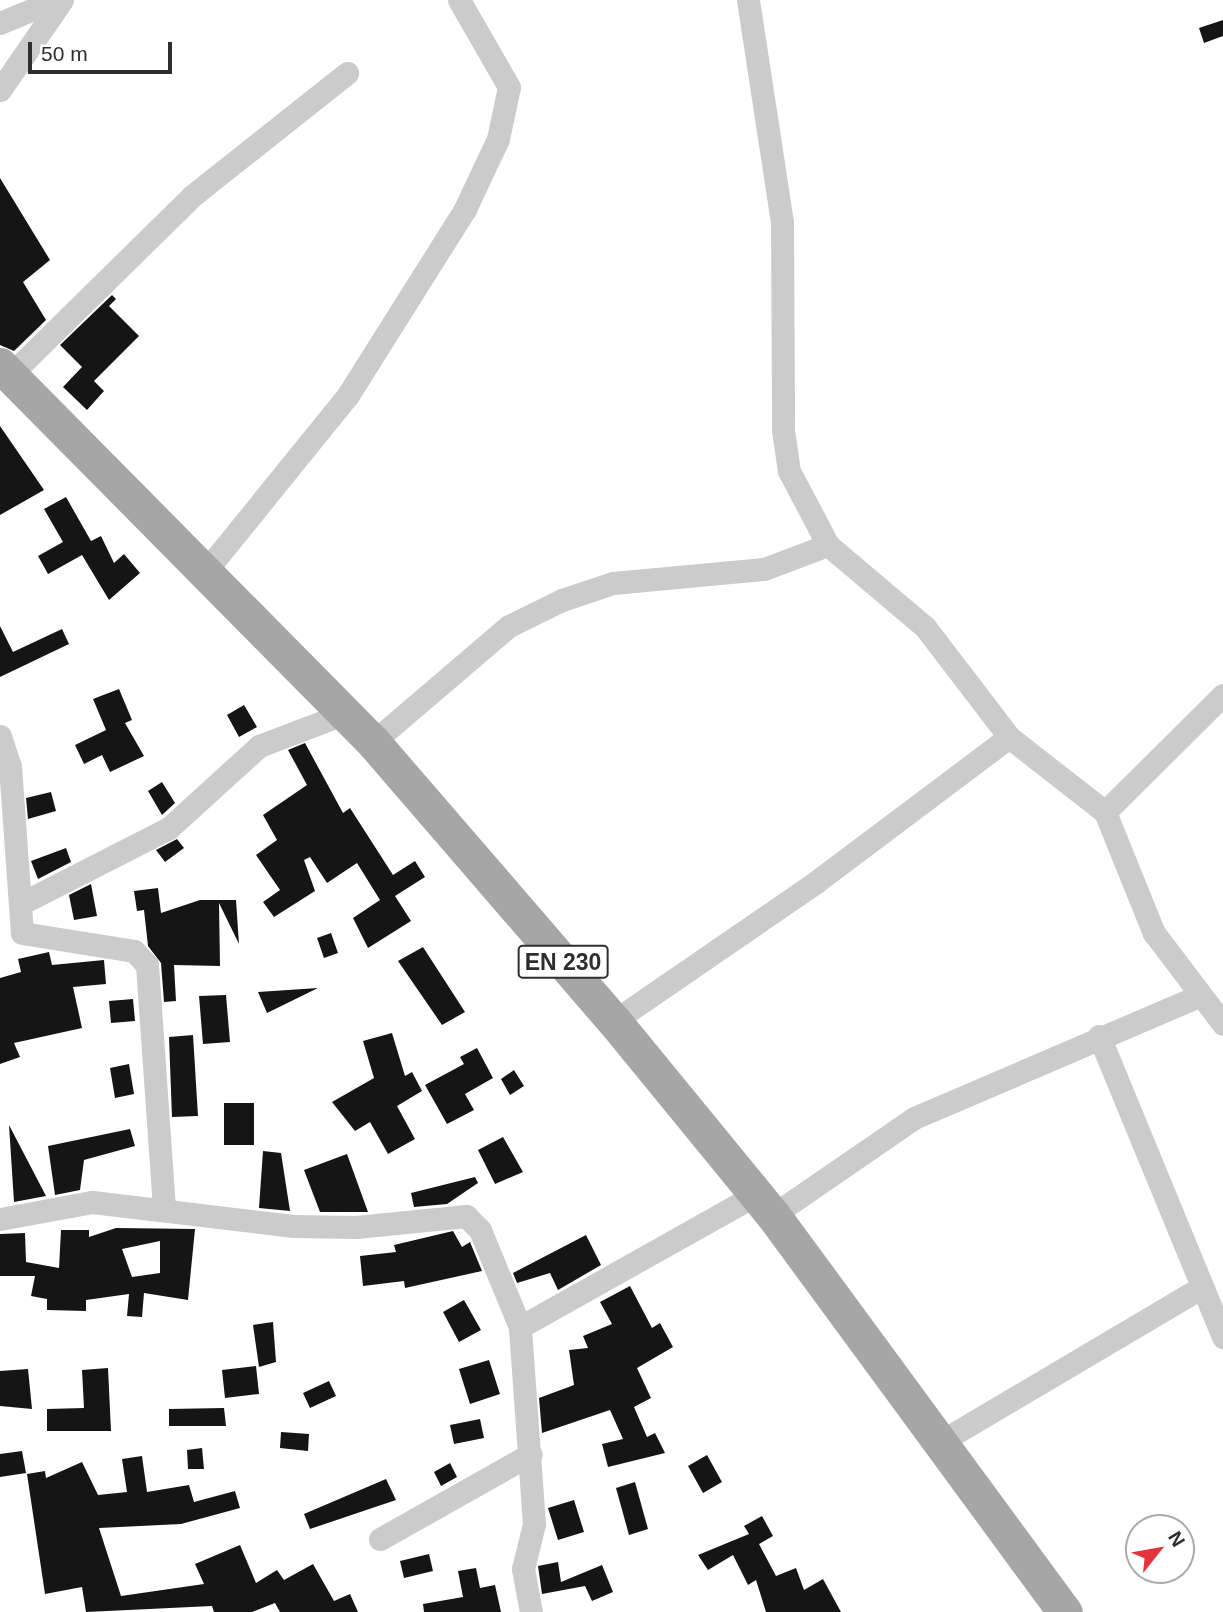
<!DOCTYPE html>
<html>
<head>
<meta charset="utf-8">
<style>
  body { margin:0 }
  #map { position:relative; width:1223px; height:1612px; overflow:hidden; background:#fff; font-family:Arial,sans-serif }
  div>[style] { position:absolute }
  .building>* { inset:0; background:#151515 }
  .minor>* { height:23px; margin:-11.5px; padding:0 11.5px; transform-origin:11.5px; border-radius:11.5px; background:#cbcbcb }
  .primary>* { height:35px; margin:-17.5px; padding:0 17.5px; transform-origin:17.5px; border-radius:17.5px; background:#a6a6a6 }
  span { translate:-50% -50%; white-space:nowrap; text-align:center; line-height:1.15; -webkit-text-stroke:7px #fff; paint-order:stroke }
  .shield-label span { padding:2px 5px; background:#fff; border:2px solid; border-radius:5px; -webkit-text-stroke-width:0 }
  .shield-label { font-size:23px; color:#2e2e2e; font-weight:700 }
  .north { position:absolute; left:1125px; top:1514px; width:70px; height:70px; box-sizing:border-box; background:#fff; border:2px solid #ababab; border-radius:50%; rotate:59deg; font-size:19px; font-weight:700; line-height:28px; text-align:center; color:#2e2e2e }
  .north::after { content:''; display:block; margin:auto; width:24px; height:32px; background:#e1343c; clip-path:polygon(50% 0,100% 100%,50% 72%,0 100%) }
  .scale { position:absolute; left:28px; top:42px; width:144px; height:32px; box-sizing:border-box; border:4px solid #2e2e2e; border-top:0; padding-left:9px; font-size:21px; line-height:24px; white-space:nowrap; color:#2e2e2e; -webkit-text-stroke:5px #fff; paint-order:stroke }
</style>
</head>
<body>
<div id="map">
  <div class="building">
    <div style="clip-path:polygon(1223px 20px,1223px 36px,1204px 43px,1199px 28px)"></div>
    <div style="clip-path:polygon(0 178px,50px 260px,23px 282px,46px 320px,14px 351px,0 345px)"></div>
    <div style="clip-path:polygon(112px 295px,116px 299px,109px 306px,139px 336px,94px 381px,104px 391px,87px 410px,63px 387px,82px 367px,60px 345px)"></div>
    <div style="clip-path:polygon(0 426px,44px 490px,0 515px)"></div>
    <div style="clip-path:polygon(66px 497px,91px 541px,101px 536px,114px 563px,124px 554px,140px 573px,109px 600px,82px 555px,48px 574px,38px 556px,63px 542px,44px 509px)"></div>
    <div style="clip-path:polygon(0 626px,13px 652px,62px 629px,69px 644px,0 677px)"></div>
    <div style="clip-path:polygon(119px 689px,132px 720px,125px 723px,144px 756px,110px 772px,102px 755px,84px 764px,75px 745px,106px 730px,93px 699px)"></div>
    <div style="clip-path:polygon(244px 705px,257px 727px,239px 737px,227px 715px)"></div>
    <div style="clip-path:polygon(305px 743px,343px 813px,350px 808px,393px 875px,415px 861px,425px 877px,395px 896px,411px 921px,368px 948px,353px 918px,380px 900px,357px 863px,327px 883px,310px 857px,304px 860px,315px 891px,274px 917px,263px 902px,280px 890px,256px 855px,277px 840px,263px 815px,307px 785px,288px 750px)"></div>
    <div style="clip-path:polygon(162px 782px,175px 803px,162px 815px,148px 791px)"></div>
    <div style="clip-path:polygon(51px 792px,56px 811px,28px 819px,26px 798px)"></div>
    <div style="clip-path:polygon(177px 839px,184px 848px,165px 862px,156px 850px)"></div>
    <div style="clip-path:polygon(66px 848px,71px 862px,38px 879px,31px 861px)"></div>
    <div style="clip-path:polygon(91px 884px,97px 916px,74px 920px,69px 895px)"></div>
    <div style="clip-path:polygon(158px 888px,161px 913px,200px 900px,236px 900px,239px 944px,219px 903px,220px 966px,174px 965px,176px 1001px,164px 1002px,161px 963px,148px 946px,144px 910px,137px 911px,134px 891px)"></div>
    <div style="clip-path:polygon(331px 933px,338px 953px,324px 958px,317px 938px)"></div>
    <div style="clip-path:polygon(423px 947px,465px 1012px,442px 1025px,398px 961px)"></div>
    <div style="clip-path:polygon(49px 952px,52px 965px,104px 960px,106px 984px,73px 987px,82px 1028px,14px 1043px,20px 1057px,0 1064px,0 978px,21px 972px,18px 959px)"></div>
    <div style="clip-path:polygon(318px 988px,267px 1013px,258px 992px)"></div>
    <div style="clip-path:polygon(226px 995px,230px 1042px,203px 1044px,199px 996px)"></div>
    <div style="clip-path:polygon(133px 999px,135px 1021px,111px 1023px,109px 1001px)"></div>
    <div style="clip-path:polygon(392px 1033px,405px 1076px,412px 1072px,422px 1091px,397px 1106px,415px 1139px,388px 1154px,370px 1122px,355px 1131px,332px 1102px,374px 1078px,363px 1041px)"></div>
    <div style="clip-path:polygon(193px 1035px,198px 1116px,172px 1117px,169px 1037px)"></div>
    <div style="clip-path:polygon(477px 1048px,493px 1078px,465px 1094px,474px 1110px,447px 1124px,425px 1085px,464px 1064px,460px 1057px)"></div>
    <div style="clip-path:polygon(129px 1064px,134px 1094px,115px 1098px,110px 1068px)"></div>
    <div style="clip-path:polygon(514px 1070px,524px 1086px,510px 1095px,501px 1079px)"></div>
    <div style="clip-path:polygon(224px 1103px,254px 1103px,254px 1145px,224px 1145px)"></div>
    <div style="clip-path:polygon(9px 1125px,46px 1196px,14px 1202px)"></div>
    <div style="clip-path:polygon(130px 1129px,135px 1146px,84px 1160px,80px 1190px,55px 1195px,48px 1146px)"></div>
    <div style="clip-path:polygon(503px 1137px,523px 1172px,495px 1184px,478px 1150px)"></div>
    <div style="clip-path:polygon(263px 1151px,281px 1153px,290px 1211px,259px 1208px)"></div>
    <div style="clip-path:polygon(347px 1154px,368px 1212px,320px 1212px,304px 1170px)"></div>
    <div style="clip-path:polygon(475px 1177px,478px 1183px,447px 1204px,414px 1207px,411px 1193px)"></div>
    <div style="clip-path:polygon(evenodd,116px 1228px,195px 1229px,188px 1300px,144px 1293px,142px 1317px,127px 1316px,129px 1294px,86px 1300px,86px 1311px,47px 1310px,47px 1299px,31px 1296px,35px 1276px,0 1276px,0 1234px,25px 1233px,26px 1262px,59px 1268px,61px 1230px,89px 1230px,89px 1237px,116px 1228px,160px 1241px,160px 1273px,132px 1277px,122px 1249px,160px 1241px)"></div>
    <div style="clip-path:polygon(453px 1231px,462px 1247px,470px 1242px,482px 1271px,405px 1288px,404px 1281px,363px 1286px,360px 1256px,396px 1252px,394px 1245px)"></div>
    <div style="clip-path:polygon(586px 1235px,601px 1265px,558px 1290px,550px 1273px,517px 1283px,513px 1273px)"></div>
    <div style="clip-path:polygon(630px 1286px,652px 1328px,660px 1323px,673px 1347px,637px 1368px,651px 1398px,634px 1407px,647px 1437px,655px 1433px,665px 1453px,608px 1467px,602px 1444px,623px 1439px,610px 1410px,542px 1433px,539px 1398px,574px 1385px,569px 1350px,588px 1348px,583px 1336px,612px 1324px,600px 1302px)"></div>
    <div style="clip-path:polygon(464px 1300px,481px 1330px,459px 1342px,443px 1312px)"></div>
    <div style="clip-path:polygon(273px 1322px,276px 1362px,259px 1367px,253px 1325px)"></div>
    <div style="clip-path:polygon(489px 1360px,500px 1394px,470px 1404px,459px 1369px)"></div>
    <div style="clip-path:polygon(256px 1366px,259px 1394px,225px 1398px,222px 1370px)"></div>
    <div style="clip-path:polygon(108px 1368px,111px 1431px,47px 1431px,47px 1409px,84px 1408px,82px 1370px)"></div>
    <div style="clip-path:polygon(28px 1369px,32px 1409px,0 1406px,0 1371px)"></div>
    <div style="clip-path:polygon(329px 1381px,336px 1396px,310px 1408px,303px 1393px)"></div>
    <div style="clip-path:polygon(224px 1408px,226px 1426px,169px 1426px,169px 1409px)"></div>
    <div style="clip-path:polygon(480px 1419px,484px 1438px,454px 1444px,450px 1425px)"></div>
    <div style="clip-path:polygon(281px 1432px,309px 1434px,308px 1451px,280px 1448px)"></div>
    <div style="clip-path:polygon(202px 1448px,204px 1469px,188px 1469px,187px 1450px)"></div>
    <div style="clip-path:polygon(22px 1451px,26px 1473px,0 1477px,0 1454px)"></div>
    <div style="clip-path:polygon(707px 1455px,722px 1482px,703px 1493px,688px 1466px)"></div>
    <div style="clip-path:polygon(142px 1456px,147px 1492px,189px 1485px,194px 1502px,235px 1491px,240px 1508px,181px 1524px,99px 1528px,121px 1596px,204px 1584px,195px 1564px,240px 1545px,256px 1583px,277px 1570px,284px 1580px,313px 1564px,334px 1601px,350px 1594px,358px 1612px,280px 1612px,275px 1603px,252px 1612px,214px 1612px,212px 1606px,86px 1612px,82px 1587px,45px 1594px,27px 1474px,45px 1471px,46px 1478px,82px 1462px,98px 1495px,127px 1492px,122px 1459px)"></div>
    <div style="clip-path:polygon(450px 1463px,457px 1477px,441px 1486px,434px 1472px)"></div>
    <div style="clip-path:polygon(386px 1479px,396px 1500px,310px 1529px,304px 1514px)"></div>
    <div style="clip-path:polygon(635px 1482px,648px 1529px,629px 1535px,616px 1488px)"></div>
    <div style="clip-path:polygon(574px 1500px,584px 1532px,558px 1540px,548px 1508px)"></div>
    <div style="clip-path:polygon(762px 1516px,773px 1536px,759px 1544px,776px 1576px,796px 1568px,804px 1590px,823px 1579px,841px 1612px,766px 1612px,756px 1580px,748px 1585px,733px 1555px,708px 1570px,698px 1555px,749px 1534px,744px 1526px)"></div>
    <div style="clip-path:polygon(429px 1554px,433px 1571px,404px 1578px,400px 1561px)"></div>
    <div style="clip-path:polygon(558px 1562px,561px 1582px,602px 1565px,613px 1592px,592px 1601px,585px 1586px,542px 1594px,538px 1566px)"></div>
    <div style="clip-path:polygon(476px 1568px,480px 1588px,495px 1585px,501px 1612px,424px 1612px,423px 1604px,463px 1597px,458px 1571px)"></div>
  </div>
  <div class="minor">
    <div style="left:748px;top:0;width:225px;rotate:81.3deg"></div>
    <div style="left:782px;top:222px;width:208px;rotate:89.7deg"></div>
    <div style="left:783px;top:430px;width:41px;rotate:81.7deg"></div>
    <div style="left:789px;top:471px;width:84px;rotate:62.2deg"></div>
    <div style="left:828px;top:545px;width:127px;rotate:40.2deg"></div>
    <div style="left:925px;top:627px;width:138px;rotate:52.6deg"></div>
    <div style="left:1009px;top:737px;width:122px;rotate:38deg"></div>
    <div style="left:1105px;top:812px;width:131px;rotate:68deg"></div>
    <div style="left:1154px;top:933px;width:114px;rotate:52.8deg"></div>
    <div style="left:0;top:23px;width:60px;rotate:-22.7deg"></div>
    <div style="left:0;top:90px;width:109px;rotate:-55.4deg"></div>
    <div style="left:10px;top:375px;width:255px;rotate:-44.5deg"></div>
    <div style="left:192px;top:196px;width:198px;rotate:-38.4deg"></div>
    <div style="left:204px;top:573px;width:229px;rotate:-51deg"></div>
    <div style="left:348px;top:395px;width:220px;rotate:-57.8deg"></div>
    <div style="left:465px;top:209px;width:77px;rotate:-64.8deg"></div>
    <div style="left:498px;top:139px;width:53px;rotate:-78.1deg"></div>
    <div style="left:509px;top:87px;width:100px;rotate:-119.9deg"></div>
    <div style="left:0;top:736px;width:32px;rotate:72deg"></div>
    <div style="left:10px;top:766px;width:167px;rotate:85.9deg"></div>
    <div style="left:22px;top:933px;width:113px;rotate:9.1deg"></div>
    <div style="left:134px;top:951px;width:19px;rotate:47deg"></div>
    <div style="left:147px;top:965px;width:244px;rotate:86deg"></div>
    <div style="left:373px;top:742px;width:179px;rotate:-40.5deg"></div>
    <div style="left:509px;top:626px;width:59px;rotate:-26.1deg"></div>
    <div style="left:562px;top:600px;width:54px;rotate:-18.4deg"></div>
    <div style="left:613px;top:583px;width:152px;rotate:-5.3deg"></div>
    <div style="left:764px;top:569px;width:68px;rotate:-20.6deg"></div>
    <div style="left:1105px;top:812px;width:166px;rotate:-44.8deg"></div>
    <div style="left:22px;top:903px;width:165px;rotate:-27deg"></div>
    <div style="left:169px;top:828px;width:122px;rotate:-42.3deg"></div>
    <div style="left:259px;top:746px;width:90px;rotate:-20.9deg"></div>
    <div style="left:614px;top:1021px;width:245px;rotate:-34.5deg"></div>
    <div style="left:816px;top:882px;width:241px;rotate:-36.9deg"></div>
    <div style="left:1099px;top:1036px;width:326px;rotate:67.6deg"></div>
    <div style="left:773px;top:1215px;width:171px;rotate:-34.5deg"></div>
    <div style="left:914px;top:1118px;width:307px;rotate:-23.2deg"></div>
    <div style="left:0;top:1219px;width:94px;rotate:-10.5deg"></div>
    <div style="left:92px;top:1202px;width:203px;rotate:6.8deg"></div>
    <div style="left:294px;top:1226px;width:62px;rotate:0.9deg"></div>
    <div style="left:356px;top:1227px;width:111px;rotate:-5.7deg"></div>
    <div style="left:466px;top:1216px;width:20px;rotate:45deg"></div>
    <div style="left:480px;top:1230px;width:105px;rotate:67.6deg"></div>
    <div style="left:940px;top:1442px;width:304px;rotate:-30.6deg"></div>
    <div style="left:380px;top:1539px;width:173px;rotate:-29.4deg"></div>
    <div style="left:531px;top:1612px;width:44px;rotate:-100.5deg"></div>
    <div style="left:523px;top:1569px;width:46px;rotate:-76.3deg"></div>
    <div style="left:534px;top:1524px;width:197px;rotate:-94.1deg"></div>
    <div style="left:520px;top:1327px;width:270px;rotate:-29.3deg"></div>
  </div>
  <div class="primary">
    <div style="left:0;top:365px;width:530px;rotate:45.31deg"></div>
    <div style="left:373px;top:742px;width:369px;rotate:49.2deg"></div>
    <div style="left:614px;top:1021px;width:251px;rotate:50.7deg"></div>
    <div style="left:773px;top:1215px;width:493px;rotate:53.7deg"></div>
  </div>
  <div class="shield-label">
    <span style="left:563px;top:962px">EN 230</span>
  </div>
  <div class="north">N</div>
  <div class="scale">50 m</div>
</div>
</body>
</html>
